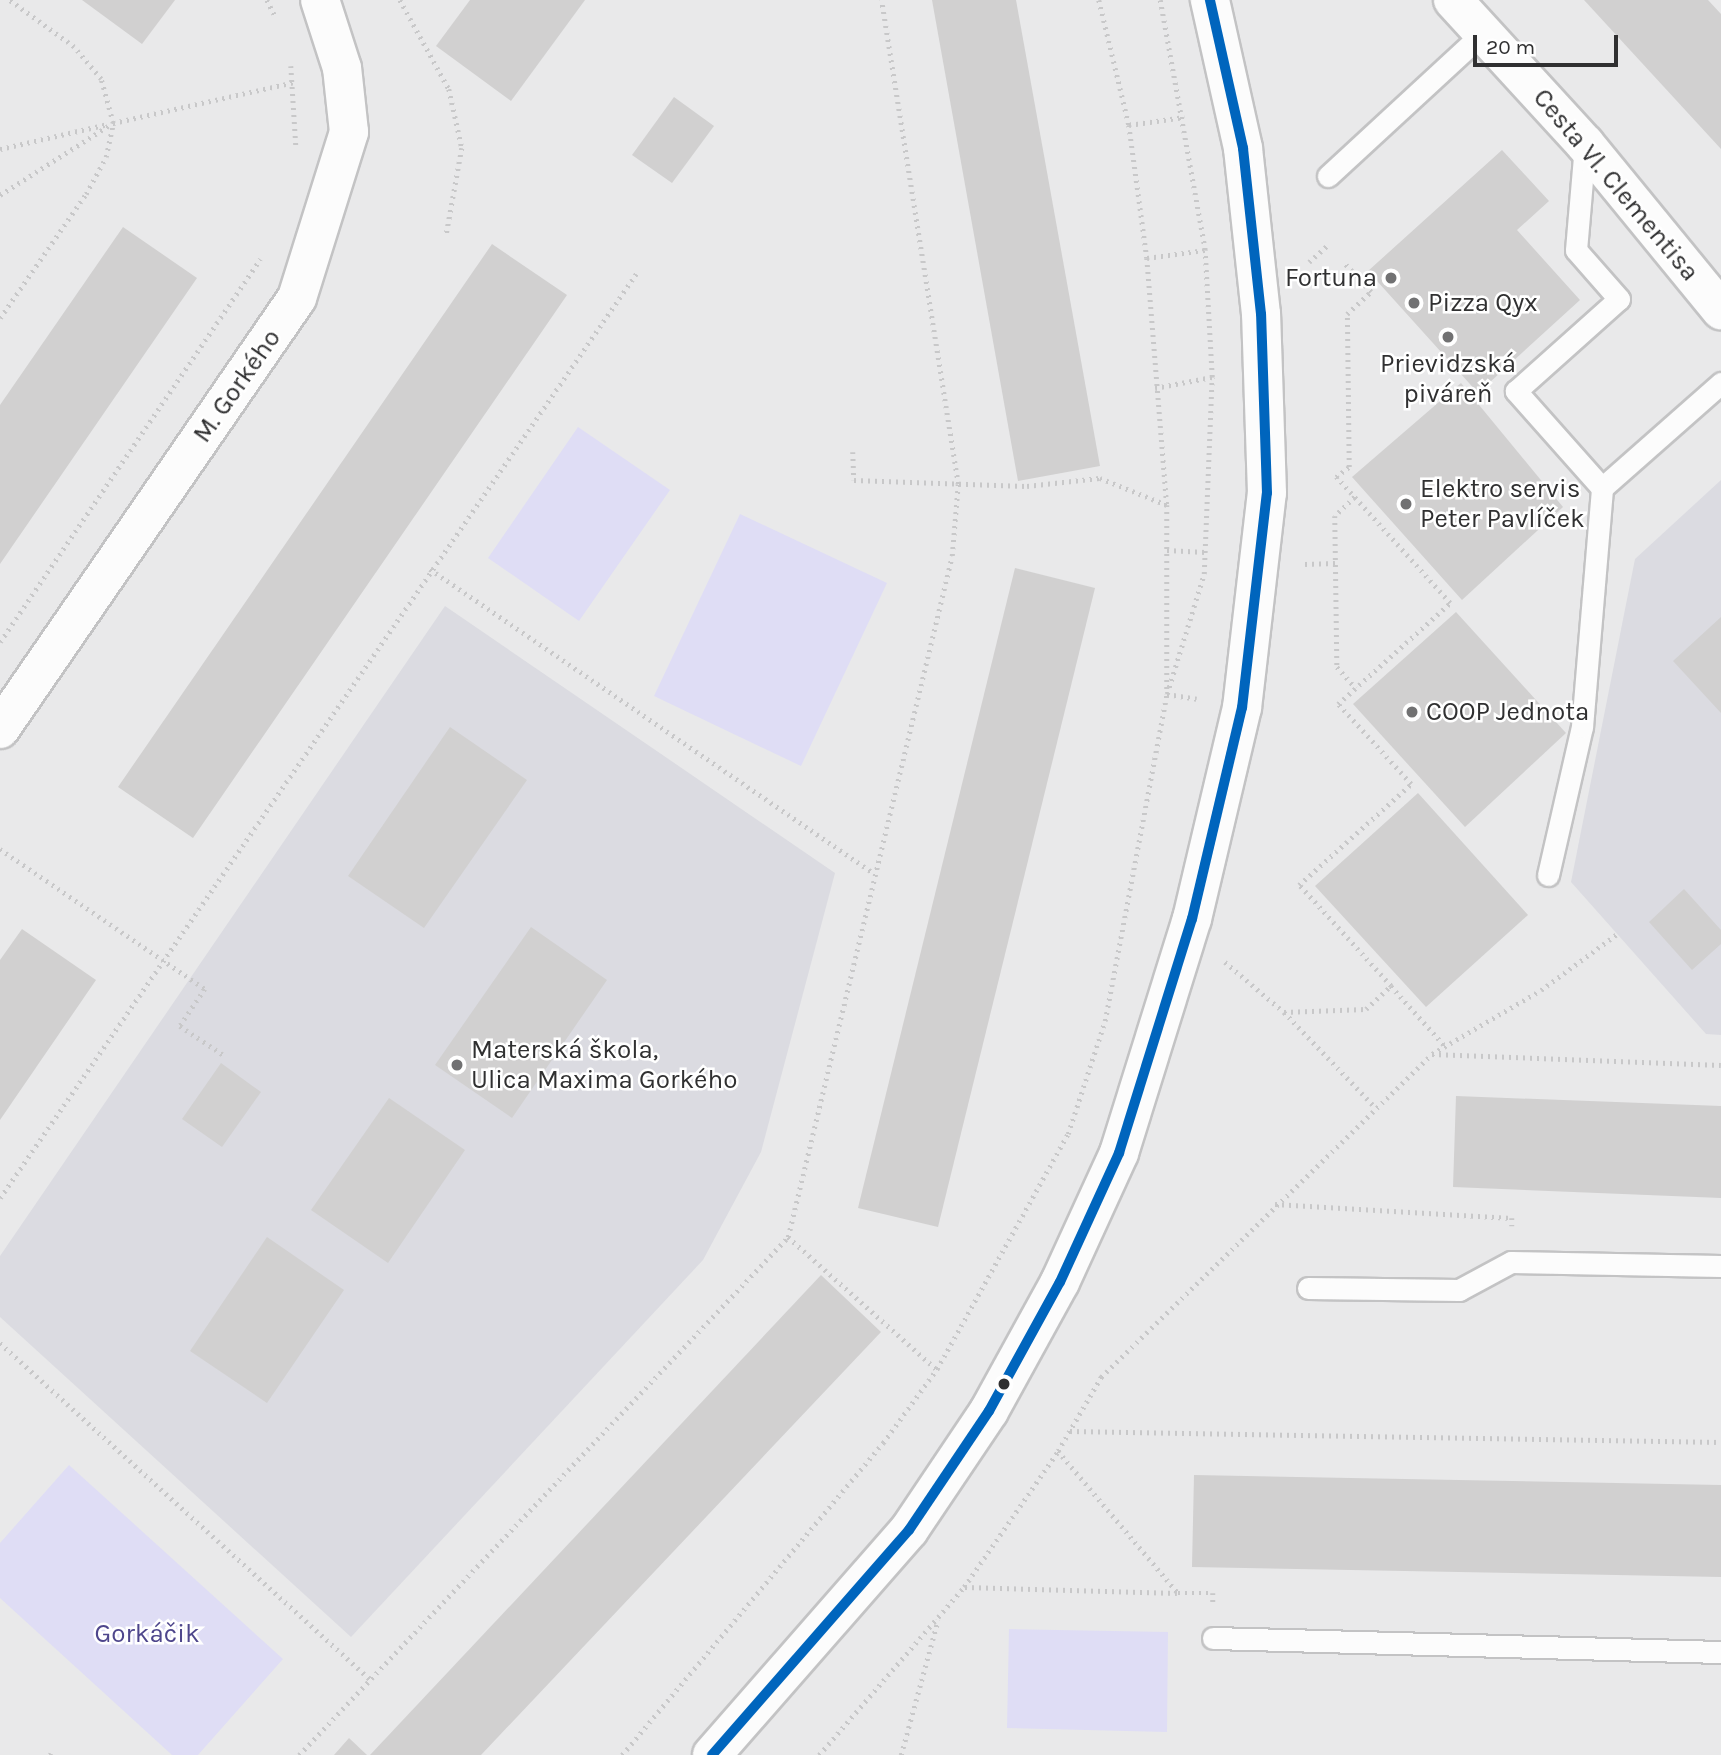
<!DOCTYPE html>
<html>
<head>
<meta charset="utf-8">
<style>
  body { margin:0 }
  #map { position:relative; width:1721px; height:1755px; overflow:hidden; background:#e9e9ea; font-family:Karla,sans-serif }
  div>[style] { position:absolute }
  .built>* { inset:0; background:#dbdbe1 }
  .green>* { inset:0; background:#dfddf5 }
  .building>* { inset:0; background:#d1d0d0 }
  .path>* { height:4.5px; margin-top:-2.25px; transform-origin:0; background:repeating-linear-gradient(90deg,#c8c8c9 0 2px,transparent 0 7px) }
  .roads { filter:drop-shadow(2px 0 #c3c3c4) drop-shadow(-2px 0 #c3c3c4) drop-shadow(0 2px #c3c3c4) drop-shadow(0 -2px #c3c3c4) }
  .service>* { height:21px; margin:-10.5px; padding:0 10.5px; transform-origin:10.5px; border-radius:10.5px; background:#fcfcfc }
  .minor>* { height:38px; margin:-19px; padding:0 19px; transform-origin:19px; border-radius:19px; background:#fcfcfc }
  .bus-1>* { height:10px; margin:-5px; padding:0 5px; transform-origin:5px; border-radius:5px; background:#0065bd }
  .dots>* { width:19px; height:19px; translate:-50% -50%; box-sizing:border-box; border:4px solid #fff; border-radius:50% }
  span { translate:-50% -50%; white-space:nowrap; text-align:center; line-height:1.15; -webkit-text-stroke:5px #fff; paint-order:stroke }
  .street-label { font-size:26px; color:#303031 }
  .poi-label { font-size:26px; color:#303031 }
  .right { translate:-100% -50%; text-align:right }
  .left { translate:0 -50%; text-align:left }
  .park-label { font-size:26px; color:#4e468c }
  .scale { position:absolute; left:1473px; top:35px; width:145px; height:32px; box-sizing:border-box; border:4px solid #303031; border-top:0; padding-left:9px; font-size:21px; line-height:24px; white-space:nowrap; color:#303031; -webkit-text-stroke:5px #fff; paint-order:stroke }
</style>
</head>
<body>
<div id="map">
  <div class="built">
    <div style="clip-path:polygon(1721px 480px,1721px 1035px,1706px 1034px,1571px 882px,1635px 559px)"></div>
    <div style="clip-path:polygon(445px 606px,835px 873px,761px 1152px,703px 1260px,351px 1637px,0 1317px,0 1256px)"></div>
  </div>
  <div class="green">
    <div style="clip-path:polygon(578px 427px,670px 490px,579px 621px,488px 558px)"></div>
    <div style="clip-path:polygon(740px 514px,887px 583px,801px 766px,654px 696px)"></div>
    <div style="clip-path:polygon(69px 1465px,283px 1659px,198px 1755px,172px 1755px,0 1598px,0 1543px)"></div>
    <div style="clip-path:polygon(1009px 1629px,1168px 1632px,1167px 1732px,1007px 1728px)"></div>
  </div>
  <div class="building">
    <div style="clip-path:polygon(82px 0,175px 0,142px 44px)"></div>
    <div style="clip-path:polygon(470px 0,585px 0,511px 101px,436px 46px)"></div>
    <div style="clip-path:polygon(932px 0,1016px 0,1100px 466px,1018px 481px)"></div>
    <div style="clip-path:polygon(1584px 0,1708px 0,1721px 14px,1721px 149px)"></div>
    <div style="clip-path:polygon(674px 97px,714px 126px,672px 183px,632px 155px)"></div>
    <div style="clip-path:polygon(1502px 150px,1549px 201px,1517px 230px,1580px 300px,1478px 393px,1368px 271px)"></div>
    <div style="clip-path:polygon(123px 227px,197px 278px,0 564px,0 405px)"></div>
    <div style="clip-path:polygon(492px 244px,567px 295px,193px 838px,118px 787px)"></div>
    <div style="clip-path:polygon(1461px 383px,1563px 507px,1462px 600px,1352px 477px)"></div>
    <div style="clip-path:polygon(1015px 568px,1095px 588px,938px 1227px,858px 1208px)"></div>
    <div style="clip-path:polygon(1456px 612px,1566px 733px,1465px 827px,1353px 704px)"></div>
    <div style="clip-path:polygon(1721px 617px,1721px 713px,1673px 661px)"></div>
    <div style="clip-path:polygon(450px 727px,527px 780px,424px 928px,348px 876px)"></div>
    <div style="clip-path:polygon(1418px 793px,1528px 915px,1426px 1007px,1315px 886px)"></div>
    <div style="clip-path:polygon(1684px 889px,1721px 930px,1721px 944px,1692px 970px,1649px 922px)"></div>
    <div style="clip-path:polygon(531px 927px,607px 980px,512px 1118px,435px 1065px)"></div>
    <div style="clip-path:polygon(22px 929px,96px 980px,0 1120px,0 960px)"></div>
    <div style="clip-path:polygon(221px 1063px,261px 1092px,222px 1147px,182px 1119px)"></div>
    <div style="clip-path:polygon(1456px 1096px,1721px 1106px,1721px 1198px,1453px 1187px)"></div>
    <div style="clip-path:polygon(389px 1098px,465px 1150px,388px 1263px,311px 1210px)"></div>
    <div style="clip-path:polygon(267px 1237px,344px 1290px,267px 1403px,190px 1351px)"></div>
    <div style="clip-path:polygon(821px 1275px,881px 1332px,481px 1755px,370px 1755px)"></div>
    <div style="clip-path:polygon(1194px 1475px,1721px 1485px,1721px 1577px,1192px 1567px)"></div>
    <div style="clip-path:polygon(349px 1738px,367px 1755px,334px 1755px)"></div>
  </div>
  <div class="path">
    <div style="left:267px;top:0;width:20px;rotate:63deg"></div>
    <div style="left:400px;top:0;width:102px;rotate:61.2deg"></div>
    <div style="left:449px;top:89px;width:60px;rotate:77.6deg"></div>
    <div style="left:462px;top:148px;width:90px;rotate:100.2deg"></div>
    <div style="left:1099px;top:0;width:129px;rotate:76.5deg"></div>
    <div style="left:1129px;top:125px;width:134px;rotate:82.3deg"></div>
    <div style="left:1147px;top:258px;width:248px;rotate:85.4deg"></div>
    <div style="left:1167px;top:505px;width:189px;rotate:90deg"></div>
    <div style="left:1167px;top:694px;width:30px;rotate:9deg"></div>
    <div style="left:291px;top:66px;width:79px;rotate:86.4deg"></div>
    <div style="left:1129px;top:125px;width:56px;rotate:-8.3deg"></div>
    <div style="left:0;top:149px;width:111px;rotate:-13deg"></div>
    <div style="left:0;top:195px;width:134px;rotate:-32.5deg"></div>
    <div style="left:113px;top:123px;width:187px;rotate:-12.7deg"></div>
    <div style="left:1147px;top:258px;width:59px;rotate:-7.9deg"></div>
    <div style="left:1309px;top:262px;width:25px;rotate:-42deg"></div>
    <div style="left:0;top:318px;width:151px;rotate:-55.3deg"></div>
    <div style="left:86px;top:194px;width:42px;rotate:-61.6deg"></div>
    <div style="left:106px;top:157px;width:35px;rotate:-78deg"></div>
    <div style="left:113px;top:123px;width:46px;rotate:-105.3deg"></div>
    <div style="left:101px;top:79px;width:42px;rotate:-130.2deg"></div>
    <div style="left:74px;top:47px;width:80px;rotate:-144.1deg"></div>
    <div style="left:1155px;top:388px;width:58px;rotate:-10.9deg"></div>
    <div style="left:853px;top:452px;width:28px;rotate:88deg"></div>
    <div style="left:854px;top:480px;width:173px;rotate:2deg"></div>
    <div style="left:1027px;top:486px;width:73px;rotate:-6.3deg"></div>
    <div style="left:1100px;top:478px;width:72px;rotate:21.9deg"></div>
    <div style="left:1355px;top:497px;width:28px;rotate:136deg"></div>
    <div style="left:1335px;top:516px;width:151px;rotate:89.2deg"></div>
    <div style="left:1337px;top:667px;width:28px;rotate:48deg"></div>
    <div style="left:1167px;top:550px;width:38px;rotate:3deg"></div>
    <div style="left:1305px;top:564px;width:30px;rotate:-2deg"></div>
    <div style="left:430px;top:569px;width:539px;rotate:34.43deg"></div>
    <div style="left:0;top:642px;width:463px;rotate:-55.8deg"></div>
    <div style="left:0;top:849px;width:248px;rotate:34.3deg"></div>
    <div style="left:205px;top:989px;width:45px;rotate:124deg"></div>
    <div style="left:180px;top:1026px;width:54px;rotate:33.7deg"></div>
    <div style="left:1225px;top:962px;width:77px;rotate:40.3deg"></div>
    <div style="left:1284px;top:1012px;width:132px;rotate:46.2deg"></div>
    <div style="left:1391px;top:986px;width:81px;rotate:48deg"></div>
    <div style="left:1284px;top:1012px;width:82px;rotate:-2.1deg"></div>
    <div style="left:1366px;top:1009px;width:34px;rotate:-43deg"></div>
    <div style="left:1391px;top:986px;width:137px;rotate:-132.3deg"></div>
    <div style="left:1299px;top:885px;width:151px;rotate:-42deg"></div>
    <div style="left:1411px;top:784px;width:108px;rotate:-132.4deg"></div>
    <div style="left:1338px;top:704px;width:151px;rotate:-42deg"></div>
    <div style="left:1450px;top:603px;width:170px;rotate:-132.1deg"></div>
    <div style="left:1336px;top:477px;width:16px;rotate:-38deg"></div>
    <div style="left:1349px;top:467px;width:153px;rotate:-90.7deg"></div>
    <div style="left:1347px;top:314px;width:33px;rotate:-43deg"></div>
    <div style="left:1371px;top:292px;width:40px;rotate:-133deg"></div>
    <div style="left:1432px;top:1054px;width:289px;rotate:2.2deg"></div>
    <div style="left:0;top:1198px;width:1122px;rotate:-55.46deg"></div>
    <div style="left:1275px;top:1204px;width:237px;rotate:3.4deg"></div>
    <div style="left:1512px;top:1218px;width:8px;rotate:90deg"></div>
    <div style="left:788px;top:1237px;width:198px;rotate:41.7deg"></div>
    <div style="left:0;top:1343px;width:501px;rotate:42.25deg"></div>
    <div style="left:1070px;top:1431px;width:651px;rotate:0.97deg"></div>
    <div style="left:1058px;top:1451px;width:186px;rotate:49.8deg"></div>
    <div style="left:1178px;top:1593px;width:35px"></div>
    <div style="left:1213px;top:1593px;width:9px;rotate:90deg"></div>
    <div style="left:965px;top:1587px;width:212px;rotate:1.6deg"></div>
    <div style="left:50px;top:1755px;width:2px;rotate:-63deg"></div>
    <div style="left:299px;top:1755px;width:712px;rotate:-46.65deg"></div>
    <div style="left:788px;top:1237px;width:700px;rotate:-76.46deg"></div>
    <div style="left:952px;top:556px;width:72px;rotate:-85.2deg"></div>
    <div style="left:958px;top:484px;width:490px;rotate:-99deg"></div>
    <div style="left:622px;top:1755px;width:407px;rotate:-50.1deg"></div>
    <div style="left:883px;top:1443px;width:92px;rotate:-53.9deg"></div>
    <div style="left:937px;top:1369px;width:269px;rotate:-60.9deg"></div>
    <div style="left:1068px;top:1134px;width:119px;rotate:-71.9deg"></div>
    <div style="left:1105px;top:1021px;width:333px;rotate:-79.3deg"></div>
    <div style="left:1167px;top:694px;width:126px;rotate:-72.9deg"></div>
    <div style="left:1204px;top:574px;width:197px;rotate:-87.7deg"></div>
    <div style="left:1212px;top:377px;width:127px;rotate:-93.2deg"></div>
    <div style="left:1205px;top:250px;width:254px;rotate:-100.2deg"></div>
    <div style="left:819px;top:1755px;width:222px;rotate:-49.2deg"></div>
    <div style="left:964px;top:1587px;width:165px;rotate:-55.3deg"></div>
    <div style="left:1058px;top:1451px;width:86px;rotate:-59.8deg"></div>
    <div style="left:1101px;top:1377px;width:462px;rotate:-44.3deg"></div>
    <div style="left:1432px;top:1054px;width:126px;rotate:-30.4deg"></div>
    <div style="left:1541px;top:990px;width:94px;rotate:-36.4deg"></div>
    <div style="left:901px;top:1755px;width:140px;rotate:-74.7deg"></div>
  </div>
  <div class="roads">
    <div class="service">
      <div style="left:1328px;top:176px;width:211px;rotate:-42.7deg"></div>
      <div style="left:1602px;top:488px;width:159px;rotate:-41.4deg"></div>
      <div style="left:1548px;top:875px;width:152px;rotate:-77.1deg"></div>
      <div style="left:1582px;top:727px;width:240px;rotate:-85.2deg"></div>
      <div style="left:1602px;top:488px;width:130px;rotate:-131.6deg"></div>
      <div style="left:1516px;top:391px;width:138px;rotate:-41.8deg"></div>
      <div style="left:1619px;top:299px;width:65px;rotate:-131.3deg"></div>
      <div style="left:1576px;top:250px;width:106px;rotate:-85.1deg"></div>
      <div style="left:1308px;top:1288px;width:151px;rotate:0.8deg"></div>
      <div style="left:1459px;top:1290px;width:59px;rotate:-28.3deg"></div>
      <div style="left:1511px;top:1262px;width:210px;rotate:1.1deg"></div>
      <div style="left:1213px;top:1638px;width:508px;rotate:1.58deg"></div>
    </div>
    <div class="minor">
      <div style="left:1453px;top:0;width:195px;rotate:47.5deg"></div>
      <div style="left:1585px;top:144px;width:215px;rotate:50.7deg"></div>
      <div style="left:0;top:729px;width:523px;rotate:-55.43deg"></div>
      <div style="left:297px;top:298px;width:174px;rotate:-72.6deg"></div>
      <div style="left:349px;top:132px;width:64px;rotate:-96.2deg"></div>
      <div style="left:342px;top:68px;width:71px;rotate:-107.9deg"></div>
      <div style="left:712px;top:1755px;width:299px;rotate:-48.8deg"></div>
      <div style="left:909px;top:1530px;width:143px;rotate:-56.1deg"></div>
      <div style="left:989px;top:1411px;width:147px;rotate:-61.2deg"></div>
      <div style="left:1060px;top:1282px;width:142px;rotate:-65.4deg"></div>
      <div style="left:1119px;top:1153px;width:245px;rotate:-72.7deg"></div>
      <div style="left:1192px;top:919px;width:217px;rotate:-76.7deg"></div>
      <div style="left:1242px;top:708px;width:216px;rotate:-83.4deg"></div>
      <div style="left:1267px;top:493px;width:179px;rotate:-91.9deg"></div>
      <div style="left:1261px;top:314px;width:167px;rotate:-96.2deg"></div>
      <div style="left:1243px;top:148px;width:152px;rotate:-102.6deg"></div>
    </div>
  </div>
  <div class="bus-1">
    <div style="left:712px;top:1755px;width:299px;rotate:-48.8deg"></div>
    <div style="left:909px;top:1530px;width:143px;rotate:-56.1deg"></div>
    <div style="left:989px;top:1411px;width:147px;rotate:-61.2deg"></div>
    <div style="left:1060px;top:1282px;width:142px;rotate:-65.4deg"></div>
    <div style="left:1119px;top:1153px;width:245px;rotate:-72.7deg"></div>
    <div style="left:1192px;top:919px;width:217px;rotate:-76.7deg"></div>
    <div style="left:1242px;top:708px;width:216px;rotate:-83.4deg"></div>
    <div style="left:1267px;top:493px;width:179px;rotate:-91.9deg"></div>
    <div style="left:1261px;top:314px;width:167px;rotate:-96.2deg"></div>
    <div style="left:1243px;top:148px;width:152px;rotate:-102.6deg"></div>
  </div>
  <div class="dots">
    <div style="left:1391px;top:278px;background:#717172"></div>
    <div style="left:1414px;top:303px;background:#717172"></div>
    <div style="left:1448px;top:337px;background:#717172"></div>
    <div style="left:1406px;top:504px;background:#717172"></div>
    <div style="left:1412px;top:712px;background:#717172"></div>
    <div style="left:457px;top:1065px;background:#717172"></div>
    <div style="left:1004px;top:1384px;background:#303031"></div>
  </div>
  <div class="street-label">
    <span style="left:1616px;top:185px;rotate:50deg">Cesta Vl. Clementisa</span>
    <span style="left:237px;top:386px;rotate:-55deg">M. Gorkého</span>
  </div>
  <div class="poi-label">
    <span class="right" style="left:1377px;top:278px">Fortuna</span>
    <span class="left" style="left:1428px;top:303px">Pizza Qyx</span>
    <span style="left:1448px;top:379px">Prievidzská<br>piváreň</span>
    <span class="left" style="left:1420px;top:504px">Elektro servis<br>Peter Pavlíček</span>
    <span class="left" style="left:1426px;top:712px">COOP Jednota</span>
    <span class="left" style="left:471px;top:1065px">Materská škola,<br>Ulica Maxima Gorkého</span>
  </div>
  <div class="park-label">
    <span style="left:147px;top:1634px">Gorkáčik</span>
  </div>
  <div class="scale">20 m</div>
</div>
</body>
</html>
